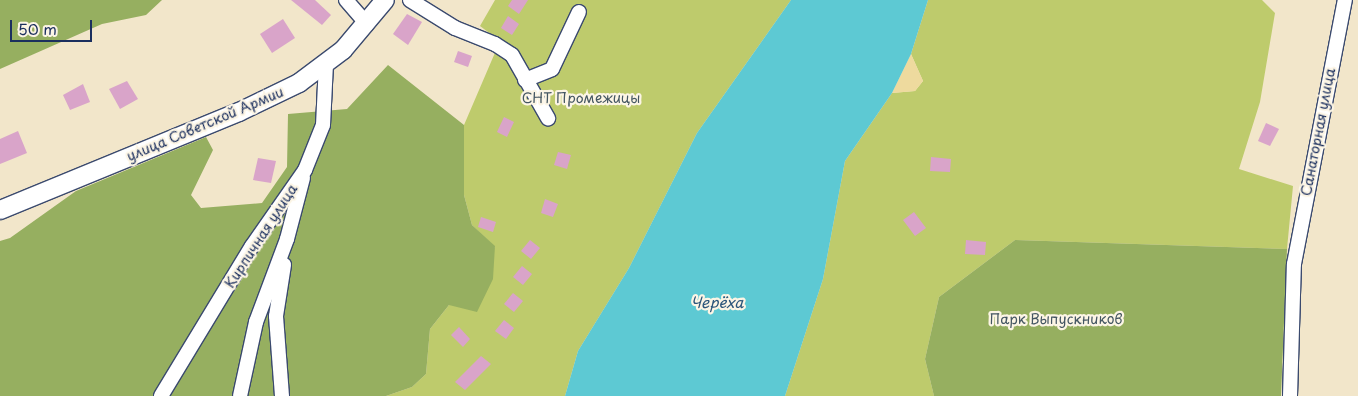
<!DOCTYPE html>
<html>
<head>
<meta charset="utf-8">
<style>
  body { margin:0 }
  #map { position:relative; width:1358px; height:396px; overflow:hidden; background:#f2e6ca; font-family:"Playpen Sans",sans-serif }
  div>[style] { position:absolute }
  .green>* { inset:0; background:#becb6c }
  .forest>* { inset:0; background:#96af60 }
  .sand>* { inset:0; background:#eeda9e }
  .water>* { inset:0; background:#5dc9d3 }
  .building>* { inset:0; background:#d9a4c9 }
  .roads { filter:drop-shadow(1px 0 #3b4a6e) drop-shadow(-1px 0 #3b4a6e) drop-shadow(0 1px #3b4a6e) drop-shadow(0 -1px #3b4a6e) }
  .minor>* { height:14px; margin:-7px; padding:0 7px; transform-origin:7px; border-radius:7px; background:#fff }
  .major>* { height:18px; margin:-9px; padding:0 9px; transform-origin:9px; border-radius:9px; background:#fff }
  span { translate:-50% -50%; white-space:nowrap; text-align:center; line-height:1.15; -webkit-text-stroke:4.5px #fcf5e5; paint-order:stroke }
  .park-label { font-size:14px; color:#445662 }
  .street-label { font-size:14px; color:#1b2f5e }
  .water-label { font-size:15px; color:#2c567b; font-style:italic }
  .scale { position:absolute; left:10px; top:20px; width:82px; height:22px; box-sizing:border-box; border:2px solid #1b2f5e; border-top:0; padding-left:6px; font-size:15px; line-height:18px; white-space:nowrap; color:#1b2f5e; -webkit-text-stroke:4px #fcf5e5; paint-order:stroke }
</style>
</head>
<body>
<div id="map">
  <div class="green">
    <div style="clip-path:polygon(495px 0,791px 0,697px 133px,629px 268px,578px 351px,565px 396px,386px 396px,412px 387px,426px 374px,430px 329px,495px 247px,472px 225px,464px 195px,463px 147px,464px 125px,500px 41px,480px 26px)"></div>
    <div style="clip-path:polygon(928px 0,1262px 0,1275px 13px,1260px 102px,1239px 169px,1293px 186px,1287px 249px,1015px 240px,939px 297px,925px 359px,934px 396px,785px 396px,823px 279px,845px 161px,892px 93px,915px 91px,923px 81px,911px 54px)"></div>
  </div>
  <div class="forest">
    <div style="clip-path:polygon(0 0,162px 0,146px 15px,102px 24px,0 69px)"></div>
    <div style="clip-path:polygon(388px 65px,464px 125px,464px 195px,472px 225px,495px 246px,493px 279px,477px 312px,449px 305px,430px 329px,426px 374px,412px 387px,386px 396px,0 396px,0 241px,10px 238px,76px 191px,206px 137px,213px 150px,191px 195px,201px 208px,262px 203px,287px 167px,288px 114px,347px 109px)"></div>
    <div style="clip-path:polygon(1015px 240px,1287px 249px,1281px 396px,934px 396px,925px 359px,939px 297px)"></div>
  </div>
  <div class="sand">
    <div style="clip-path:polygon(911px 54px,923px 81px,915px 91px,892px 93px)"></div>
  </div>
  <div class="water">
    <div style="clip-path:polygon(791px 0,928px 0,911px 54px,892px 93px,845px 161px,823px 279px,785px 396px,565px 396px,578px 351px,629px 268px,697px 133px)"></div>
  </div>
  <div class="building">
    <div style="clip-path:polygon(291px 0,315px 0,331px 15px,322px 25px)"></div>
    <div style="clip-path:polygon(512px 0,528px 0,519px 14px,508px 6px)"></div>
    <div style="clip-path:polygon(407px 14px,422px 22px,408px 45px,393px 34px)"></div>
    <div style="clip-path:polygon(508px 16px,519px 24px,512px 35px,501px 28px)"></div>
    <div style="clip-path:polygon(283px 19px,295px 38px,272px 53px,260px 34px)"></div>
    <div style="clip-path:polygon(458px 51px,472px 56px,468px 67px,454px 62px)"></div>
    <div style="clip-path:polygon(127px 81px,138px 99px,120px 109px,109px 89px)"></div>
    <div style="clip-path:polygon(83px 84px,90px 102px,70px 110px,63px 95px)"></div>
    <div style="clip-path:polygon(504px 117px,514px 122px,507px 137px,497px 132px)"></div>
    <div style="clip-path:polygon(1266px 123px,1279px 129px,1270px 146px,1258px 141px)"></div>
    <div style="clip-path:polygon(18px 131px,27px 153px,0 164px,0 139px)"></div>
    <div style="clip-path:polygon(558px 152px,571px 155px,567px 169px,554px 165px)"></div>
    <div style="clip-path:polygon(931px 157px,951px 159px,950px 172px,930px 171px)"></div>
    <div style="clip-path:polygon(258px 158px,276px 161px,271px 183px,253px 180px)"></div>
    <div style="clip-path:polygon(545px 199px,558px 204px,553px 217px,541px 213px)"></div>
    <div style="clip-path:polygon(914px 212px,926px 228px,915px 236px,903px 220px)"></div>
    <div style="clip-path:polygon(481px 217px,496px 222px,493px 232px,478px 227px)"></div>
    <div style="clip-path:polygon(530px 240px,540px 248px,531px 259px,521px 251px)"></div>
    <div style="clip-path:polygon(966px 240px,986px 242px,985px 255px,965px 254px)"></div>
    <div style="clip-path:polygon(522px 266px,532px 274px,523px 285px,513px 277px)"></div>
    <div style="clip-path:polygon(513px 293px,523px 301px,514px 312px,504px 304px)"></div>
    <div style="clip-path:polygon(504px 320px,514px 328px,506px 339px,495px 331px)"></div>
    <div style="clip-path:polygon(459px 327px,470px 339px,463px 347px,451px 335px)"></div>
    <div style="clip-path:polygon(481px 356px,491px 364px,465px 390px,455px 382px)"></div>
  </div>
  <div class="roads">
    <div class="minor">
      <div style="left:346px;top:0;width:32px;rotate:49deg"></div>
      <div style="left:410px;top:0;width:53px;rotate:31.9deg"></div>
      <div style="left:455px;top:28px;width:43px;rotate:21.8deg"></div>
      <div style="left:495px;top:44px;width:20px;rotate:33deg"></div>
      <div style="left:512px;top:55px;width:73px;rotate:60.3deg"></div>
      <div style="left:525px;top:80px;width:29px;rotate:-22deg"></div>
      <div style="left:552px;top:69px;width:63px;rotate:-64.7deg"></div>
      <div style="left:161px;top:396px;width:175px;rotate:-58.8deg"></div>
      <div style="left:252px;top:246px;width:93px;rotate:-55.1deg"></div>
      <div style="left:305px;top:170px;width:48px;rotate:-68.2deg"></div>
      <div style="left:323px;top:125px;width:62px;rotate:-87.2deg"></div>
      <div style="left:240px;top:396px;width:76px;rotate:-77.8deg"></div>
      <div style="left:256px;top:322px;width:89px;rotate:-69.5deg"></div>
      <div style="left:287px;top:239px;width:63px;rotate:-75.3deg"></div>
      <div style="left:282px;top:396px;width:80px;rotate:-94.3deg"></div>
      <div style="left:276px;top:316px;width:52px;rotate:-81.1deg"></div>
      <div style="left:1290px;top:396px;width:132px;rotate:-88.3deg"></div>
      <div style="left:1294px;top:264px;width:269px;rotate:-79.1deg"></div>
    </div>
    <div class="major">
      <div style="left:0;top:210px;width:258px;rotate:-22.3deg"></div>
      <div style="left:239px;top:112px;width:67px;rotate:-25.8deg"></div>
      <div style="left:299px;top:83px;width:55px;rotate:-36.9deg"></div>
      <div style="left:343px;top:50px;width:65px;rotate:-50deg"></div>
    </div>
  </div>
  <div class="park-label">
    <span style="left:581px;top:98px">СНТ Промежицы</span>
    <span style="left:1056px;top:319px">Парк Выпускников</span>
  </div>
  <div class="street-label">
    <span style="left:205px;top:124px;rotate:-23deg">улица Советской Армии</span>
    <span style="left:1318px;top:132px;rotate:-79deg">Санаторная улица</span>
    <span style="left:261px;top:236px;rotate:-57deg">Кирпичная улица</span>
  </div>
  <div class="water-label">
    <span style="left:717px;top:302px">Черёха</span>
  </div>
  <div class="scale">50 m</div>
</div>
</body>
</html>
